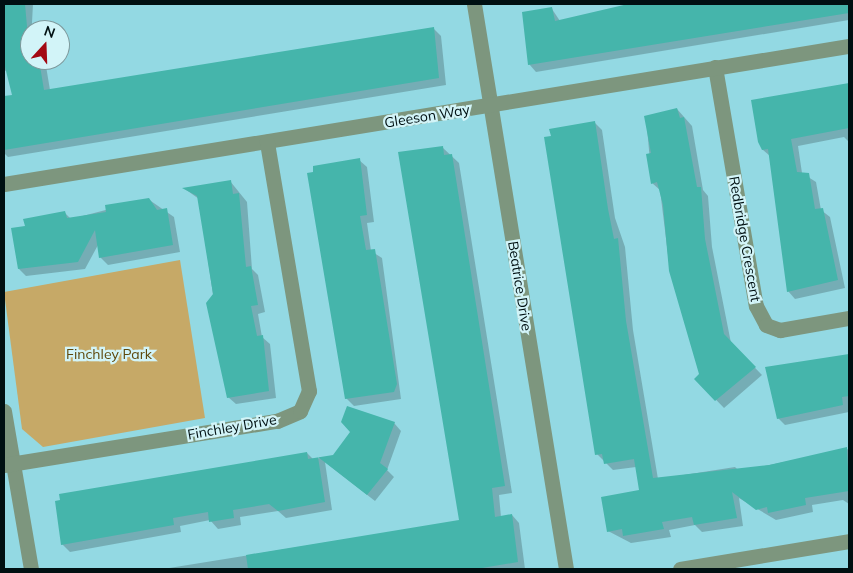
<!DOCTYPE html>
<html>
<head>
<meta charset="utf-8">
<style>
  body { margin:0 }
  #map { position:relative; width:853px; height:573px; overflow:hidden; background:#93d9e3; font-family:Mulish,sans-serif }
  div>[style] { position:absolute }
  .green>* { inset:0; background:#c6a967 }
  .shadow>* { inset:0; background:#0003 }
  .building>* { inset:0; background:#45b5ab }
  .minor>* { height:15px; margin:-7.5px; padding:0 7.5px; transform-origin:7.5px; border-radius:7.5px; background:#7d967e }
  span { translate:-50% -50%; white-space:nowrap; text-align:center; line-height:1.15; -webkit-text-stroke:4.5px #d2f4f8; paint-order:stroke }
  .street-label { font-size:14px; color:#001012 }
  .park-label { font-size:14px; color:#5d470a }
  .frame { position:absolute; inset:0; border:5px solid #001012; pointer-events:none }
  .north { position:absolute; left:20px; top:20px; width:50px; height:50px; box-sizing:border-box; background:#d2f4f8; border:1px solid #7e999c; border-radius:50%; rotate:20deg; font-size:14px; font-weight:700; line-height:20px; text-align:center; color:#001012 }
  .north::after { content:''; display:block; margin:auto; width:18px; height:22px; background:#a30913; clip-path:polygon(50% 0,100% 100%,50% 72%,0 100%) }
</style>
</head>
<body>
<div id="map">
  <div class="green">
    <div style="clip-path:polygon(180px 260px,205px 418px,43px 447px,22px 429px,4px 292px)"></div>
  </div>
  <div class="shadow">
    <div style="clip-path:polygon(4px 4px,33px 4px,30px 60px,45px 60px,50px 90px,433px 28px,441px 36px,446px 85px,8px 157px,4px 153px,4px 98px,14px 96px,9px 70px,4px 71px)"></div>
    <div style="clip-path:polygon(636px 4px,849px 4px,849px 20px,536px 72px,529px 64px,552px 9px,560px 21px)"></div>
    <div style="clip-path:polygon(849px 86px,849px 142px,844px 137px,798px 146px,802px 173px,816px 182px,821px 210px,830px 217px,845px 288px,795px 299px,788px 291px,770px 156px,763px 150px,752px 101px)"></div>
    <div style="clip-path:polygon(677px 109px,692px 126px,703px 190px,708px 196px,712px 247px,731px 343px,762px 375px,724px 408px,696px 379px,700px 375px,670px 271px,660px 190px,652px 183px,646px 117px)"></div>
    <div style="clip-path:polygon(594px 122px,602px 130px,615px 218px,625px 247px,633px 330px,658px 479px,735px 467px,739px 471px,849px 449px,849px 504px,843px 500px,812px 505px,813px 512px,776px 520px,739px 498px,743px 526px,702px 532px,695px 525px,669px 530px,671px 537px,631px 543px,608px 531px,640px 491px,636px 467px,613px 470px,597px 454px)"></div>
    <div style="clip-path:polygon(442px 147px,459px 163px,512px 493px,499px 495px,501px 517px,512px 515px,519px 523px,525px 569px,163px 569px,461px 521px)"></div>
    <div style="clip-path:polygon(359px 160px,367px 167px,374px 222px,367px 223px,371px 251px,382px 258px,401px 399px,354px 406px,346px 398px,315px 173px)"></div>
    <div style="clip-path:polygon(230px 181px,247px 202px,252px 269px,258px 275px,265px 312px,258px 314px,262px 337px,270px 344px,276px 398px,236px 404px,228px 397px,199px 199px,185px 189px)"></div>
    <div style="clip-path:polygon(148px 199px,174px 217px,180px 252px,108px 265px,100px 257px,98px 245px,85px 269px,26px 276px,19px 269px,26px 227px,64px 212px,71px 219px)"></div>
    <div style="clip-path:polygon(849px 355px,849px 412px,785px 425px,778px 418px,766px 368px)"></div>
    <div style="clip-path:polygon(394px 423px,401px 431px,387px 470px,394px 477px,375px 501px,325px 462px,332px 510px,286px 518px,278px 511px,240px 517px,241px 525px,218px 529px,210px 520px,180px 526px,181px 532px,70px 552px,62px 544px,307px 453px,313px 459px,334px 456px)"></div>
  </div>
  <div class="building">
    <div style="clip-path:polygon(4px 4px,25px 4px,30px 60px,39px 60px,44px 90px,434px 27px,439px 78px,4px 150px,4px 96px,12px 95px,4px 63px)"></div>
    <div style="clip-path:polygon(628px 4px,849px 4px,849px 13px,528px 65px,522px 12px,552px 7px,555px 21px)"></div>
    <div style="clip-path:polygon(849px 83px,849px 128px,791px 139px,797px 172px,809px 173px,815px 209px,823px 208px,838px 280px,787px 292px,768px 149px,762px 150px,758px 142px,751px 100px)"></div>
    <div style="clip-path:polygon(677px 108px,680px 118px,684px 117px,697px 187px,701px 187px,705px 239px,724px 334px,756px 367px,715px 401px,694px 379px,699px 374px,669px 271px,663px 205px,657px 182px,651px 184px,646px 154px,651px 153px,644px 116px)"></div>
    <div style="clip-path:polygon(595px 121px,608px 209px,614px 239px,618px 238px,626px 321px,653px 478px,769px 465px,847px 447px,849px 491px,805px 498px,806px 505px,768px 513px,767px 507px,756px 510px,732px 492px,737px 518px,694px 525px,692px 517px,662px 522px,664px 529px,623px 536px,622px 529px,607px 532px,601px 497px,639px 490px,634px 459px,604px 464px,602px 454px,595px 455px,544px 137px,551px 136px,549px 129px)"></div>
    <div style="clip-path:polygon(443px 146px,444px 155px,452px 154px,505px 486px,492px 488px,495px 517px,512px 514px,518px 562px,476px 569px,248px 569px,246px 555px,459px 520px,398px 152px)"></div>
    <div style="clip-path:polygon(360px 158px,367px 215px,360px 216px,366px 250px,375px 249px,397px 384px,394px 392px,345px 399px,307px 173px,313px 172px,313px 166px)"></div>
    <div style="clip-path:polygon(231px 180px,233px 194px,239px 193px,246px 267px,251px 266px,258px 305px,251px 306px,257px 336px,263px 335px,269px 391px,227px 398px,206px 303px,213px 294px,197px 196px,182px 188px)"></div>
    <div style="clip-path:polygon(149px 198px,157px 210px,167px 208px,173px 245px,99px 258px,95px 230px,78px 262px,18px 269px,11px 228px,25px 226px,23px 219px,65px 211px,67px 218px,106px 212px,105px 205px)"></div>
    <div style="clip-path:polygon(849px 354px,849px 396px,842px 397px,843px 405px,777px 419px,765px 367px)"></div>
    <div style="clip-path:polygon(347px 406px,395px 422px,380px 463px,388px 469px,367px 495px,318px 457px,325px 502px,278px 511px,269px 504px,233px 510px,234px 518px,209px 522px,208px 512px,173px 518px,174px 525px,61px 545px,55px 501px,60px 500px,59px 494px,307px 452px,308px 459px,333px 455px,350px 432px,341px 422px)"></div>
  </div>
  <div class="minor">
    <div style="left:474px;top:4px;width:572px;rotate:80.75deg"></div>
    <div style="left:715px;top:67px;width:242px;rotate:80.3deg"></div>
    <div style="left:756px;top:306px;width:21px;rotate:62deg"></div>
    <div style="left:766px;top:325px;width:15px;rotate:20deg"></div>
    <div style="left:780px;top:330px;width:70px;rotate:-9.9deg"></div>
    <div style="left:4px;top:184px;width:856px;rotate:-9.28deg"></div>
    <div style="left:4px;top:411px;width:160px;rotate:80.3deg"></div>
    <div style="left:4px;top:465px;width:277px;rotate:-9.2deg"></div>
    <div style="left:277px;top:421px;width:25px;rotate:-23deg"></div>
    <div style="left:300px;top:411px;width:22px;rotate:-66deg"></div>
    <div style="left:309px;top:391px;width:253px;rotate:-99.6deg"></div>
    <div style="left:680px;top:569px;width:171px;rotate:-9.4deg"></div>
  </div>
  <div class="street-label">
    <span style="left:427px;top:116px;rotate:-9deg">Gleeson Way</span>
    <span style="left:745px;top:239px;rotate:80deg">Redbridge Crescent</span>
    <span style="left:520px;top:286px;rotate:81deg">Beatrice Drive</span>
    <span style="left:232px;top:427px;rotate:-10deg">Finchley Drive</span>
  </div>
  <div class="park-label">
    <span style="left:109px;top:354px">Finchley Park</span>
  </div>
  <div class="frame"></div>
  <div class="north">N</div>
</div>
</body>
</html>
